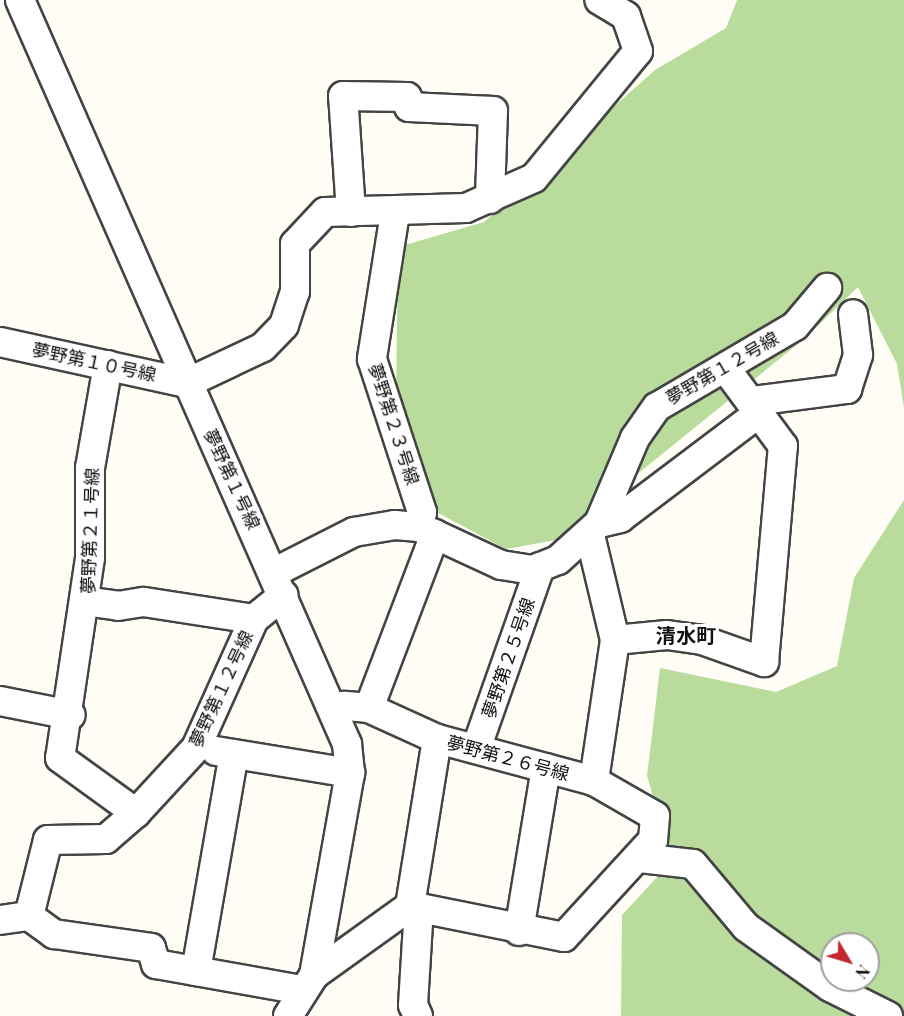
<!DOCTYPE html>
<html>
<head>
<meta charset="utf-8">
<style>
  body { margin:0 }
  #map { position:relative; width:904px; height:1016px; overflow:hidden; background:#fffdf5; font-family:"Playfair Display","Noto Sans JP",serif }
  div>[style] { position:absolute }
  .forest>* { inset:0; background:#b9dc9c }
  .roads { filter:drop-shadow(2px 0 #444) drop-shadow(-2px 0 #444) drop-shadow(0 2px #444) drop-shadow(0 -2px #444) }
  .street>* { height:28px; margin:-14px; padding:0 14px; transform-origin:14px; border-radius:14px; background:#fff }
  span { translate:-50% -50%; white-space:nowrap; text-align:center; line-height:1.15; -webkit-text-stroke:6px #fff; paint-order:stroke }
  .street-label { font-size:18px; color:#111 }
  .neighbourhood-label { font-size:20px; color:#111; font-weight:700 }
  .north { position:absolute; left:820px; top:932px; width:60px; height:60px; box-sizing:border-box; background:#fff; border:2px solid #a0a0a0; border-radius:50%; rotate:128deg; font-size:16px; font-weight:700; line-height:24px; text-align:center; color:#111 }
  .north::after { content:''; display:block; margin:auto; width:21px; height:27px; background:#c4262e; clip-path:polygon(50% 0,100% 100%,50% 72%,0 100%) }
</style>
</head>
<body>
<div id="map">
  <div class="forest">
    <div style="clip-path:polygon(737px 0,904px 0,904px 408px,897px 364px,858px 287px,804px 339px,556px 540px,506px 549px,438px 513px,396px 401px,398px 247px,484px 222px,655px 70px,726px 28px)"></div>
    <div style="clip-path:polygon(evenodd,904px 500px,904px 1016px,621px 1016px,622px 915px,672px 861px,647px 776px,660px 668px,776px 692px,837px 666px,854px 578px,904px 500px,832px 944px,868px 944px,868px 980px,832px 980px,832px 944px)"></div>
  </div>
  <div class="roads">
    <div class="street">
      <div style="left:20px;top:0;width:813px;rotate:66.27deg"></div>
      <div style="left:347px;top:744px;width:29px;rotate:84deg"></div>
      <div style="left:350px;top:773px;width:205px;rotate:100.1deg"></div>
      <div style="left:351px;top:212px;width:116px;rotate:-93.9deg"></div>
      <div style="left:343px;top:96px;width:64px;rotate:0.9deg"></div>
      <div style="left:407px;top:97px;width:10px;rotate:79deg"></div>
      <div style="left:409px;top:107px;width:84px;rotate:2.7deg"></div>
      <div style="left:493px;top:111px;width:88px;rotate:92deg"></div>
      <div style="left:395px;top:213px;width:148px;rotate:99deg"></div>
      <div style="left:372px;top:359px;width:161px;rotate:71.9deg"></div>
      <div style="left:422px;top:512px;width:15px;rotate:101deg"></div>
      <div style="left:0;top:342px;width:191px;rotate:12.4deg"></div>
      <div style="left:187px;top:383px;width:84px;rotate:-25.3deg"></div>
      <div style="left:263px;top:347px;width:30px;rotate:-46deg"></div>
      <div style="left:284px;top:325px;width:35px;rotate:-72deg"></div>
      <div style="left:295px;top:292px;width:48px;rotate:-90deg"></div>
      <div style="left:295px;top:244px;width:44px;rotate:-46.8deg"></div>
      <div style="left:325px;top:212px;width:141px;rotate:-1.6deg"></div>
      <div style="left:466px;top:208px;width:74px;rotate:-23.8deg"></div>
      <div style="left:534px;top:178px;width:164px;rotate:-50.7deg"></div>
      <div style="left:638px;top:51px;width:37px;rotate:-109deg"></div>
      <div style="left:626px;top:16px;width:31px;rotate:-149deg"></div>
      <div style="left:108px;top:365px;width:105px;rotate:99.9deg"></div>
      <div style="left:90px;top:468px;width:90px;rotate:90deg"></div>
      <div style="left:90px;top:558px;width:202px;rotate:98.5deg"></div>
      <div style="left:60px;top:758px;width:94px;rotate:35.9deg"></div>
      <div style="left:599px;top:523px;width:22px;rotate:-13deg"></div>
      <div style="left:620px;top:518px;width:166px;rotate:-37.1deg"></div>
      <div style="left:752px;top:418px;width:20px;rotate:-63deg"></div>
      <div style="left:761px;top:400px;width:87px;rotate:-7.3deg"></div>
      <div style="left:847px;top:389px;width:36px;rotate:-72deg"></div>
      <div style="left:858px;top:355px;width:41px;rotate:-97deg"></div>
      <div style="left:590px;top:535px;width:108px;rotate:76.6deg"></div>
      <div style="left:615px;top:640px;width:143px;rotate:98.5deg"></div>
      <div style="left:275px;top:572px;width:89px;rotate:-26.9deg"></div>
      <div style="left:354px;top:532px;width:42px;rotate:-9.7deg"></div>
      <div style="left:395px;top:525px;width:24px;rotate:5deg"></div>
      <div style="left:419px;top:527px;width:90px;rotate:24.9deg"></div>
      <div style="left:501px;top:565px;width:32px;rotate:9deg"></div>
      <div style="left:533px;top:570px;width:27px;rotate:-22deg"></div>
      <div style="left:558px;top:560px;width:55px;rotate:-42.1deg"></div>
      <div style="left:599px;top:523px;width:92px;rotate:-67deg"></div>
      <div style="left:635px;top:438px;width:38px;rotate:-55deg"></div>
      <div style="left:657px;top:407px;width:160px;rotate:-30.4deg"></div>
      <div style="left:795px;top:326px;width:50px;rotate:-49.9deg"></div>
      <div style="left:84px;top:601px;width:34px;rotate:8deg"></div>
      <div style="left:118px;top:606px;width:26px;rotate:-9deg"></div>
      <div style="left:144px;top:602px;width:111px;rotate:8.8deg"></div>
      <div style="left:615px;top:640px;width:52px;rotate:-5.5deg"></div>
      <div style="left:667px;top:635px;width:35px;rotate:8deg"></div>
      <div style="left:702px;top:640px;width:66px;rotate:19.5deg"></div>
      <div style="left:764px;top:662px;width:217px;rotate:-85deg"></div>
      <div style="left:783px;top:446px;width:96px;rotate:-126.5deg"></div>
      <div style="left:0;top:701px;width:72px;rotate:11.2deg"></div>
      <div style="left:369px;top:708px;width:186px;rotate:-69.2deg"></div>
      <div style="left:476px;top:749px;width:193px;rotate:-70.6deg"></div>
      <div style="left:216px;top:751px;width:136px;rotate:9.3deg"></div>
      <div style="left:640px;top:858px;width:53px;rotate:6.5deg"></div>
      <div style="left:693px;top:864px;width:82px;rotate:49.9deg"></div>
      <div style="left:746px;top:927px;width:103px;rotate:35.5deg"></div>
      <div style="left:830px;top:987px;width:65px;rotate:26.6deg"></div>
      <div style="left:410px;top:906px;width:169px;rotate:-80.8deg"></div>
      <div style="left:29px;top:916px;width:78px;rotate:-76deg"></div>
      <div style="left:48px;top:840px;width:58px;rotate:-1deg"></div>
      <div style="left:106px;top:839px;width:40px;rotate:-41deg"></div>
      <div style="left:136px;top:813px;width:88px;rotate:-47.3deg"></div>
      <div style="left:196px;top:748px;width:141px;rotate:-65.8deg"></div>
      <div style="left:254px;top:619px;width:38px;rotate:-39deg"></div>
      <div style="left:29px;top:916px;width:31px;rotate:36deg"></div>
      <div style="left:54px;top:934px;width:98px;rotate:8.2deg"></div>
      <div style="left:151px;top:948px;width:17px;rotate:73deg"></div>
      <div style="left:156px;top:964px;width:148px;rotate:10.1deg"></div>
      <div style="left:0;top:920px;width:29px;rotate:-8deg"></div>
      <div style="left:519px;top:931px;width:165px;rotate:-80.6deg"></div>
      <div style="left:196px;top:971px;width:220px;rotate:-80.1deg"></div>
      <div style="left:288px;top:1016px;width:49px;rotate:-57.6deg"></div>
      <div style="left:314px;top:975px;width:118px;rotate:-35.7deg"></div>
      <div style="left:410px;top:906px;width:157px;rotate:11.4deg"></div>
      <div style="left:564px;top:937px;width:132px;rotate:-47.5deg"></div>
      <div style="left:653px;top:840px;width:24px;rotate:-85deg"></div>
      <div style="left:655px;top:816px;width:70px;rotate:-150.2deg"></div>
      <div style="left:594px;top:781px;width:163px;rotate:-165deg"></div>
      <div style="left:437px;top:739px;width:75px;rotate:-155.5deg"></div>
      <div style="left:369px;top:708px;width:25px;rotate:-175deg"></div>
      <div style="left:344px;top:706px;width:12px;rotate:149deg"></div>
      <div style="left:418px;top:1016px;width:12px;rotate:-114deg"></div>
      <div style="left:413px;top:1005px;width:97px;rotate:-86.5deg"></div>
    </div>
  </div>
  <div class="street-label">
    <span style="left:94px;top:362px;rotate:12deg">夢野第１０号線</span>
    <span style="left:722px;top:368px;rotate:-30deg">夢野第１２号線</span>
    <span style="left:394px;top:424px;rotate:72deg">夢野第２３号線</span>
    <span style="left:232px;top:479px;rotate:65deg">夢野第１号線</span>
    <span style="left:90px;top:531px;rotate:-88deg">夢野第２１号線</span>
    <span style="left:508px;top:658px;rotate:-71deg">夢野第２５号線</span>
    <span style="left:221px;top:689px;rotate:-65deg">夢野第１２号線</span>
    <span style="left:508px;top:758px;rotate:15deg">夢野第２６号線</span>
  </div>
  <div class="neighbourhood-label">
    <span style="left:686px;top:634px">清水町</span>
  </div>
  <div class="north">N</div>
</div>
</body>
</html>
